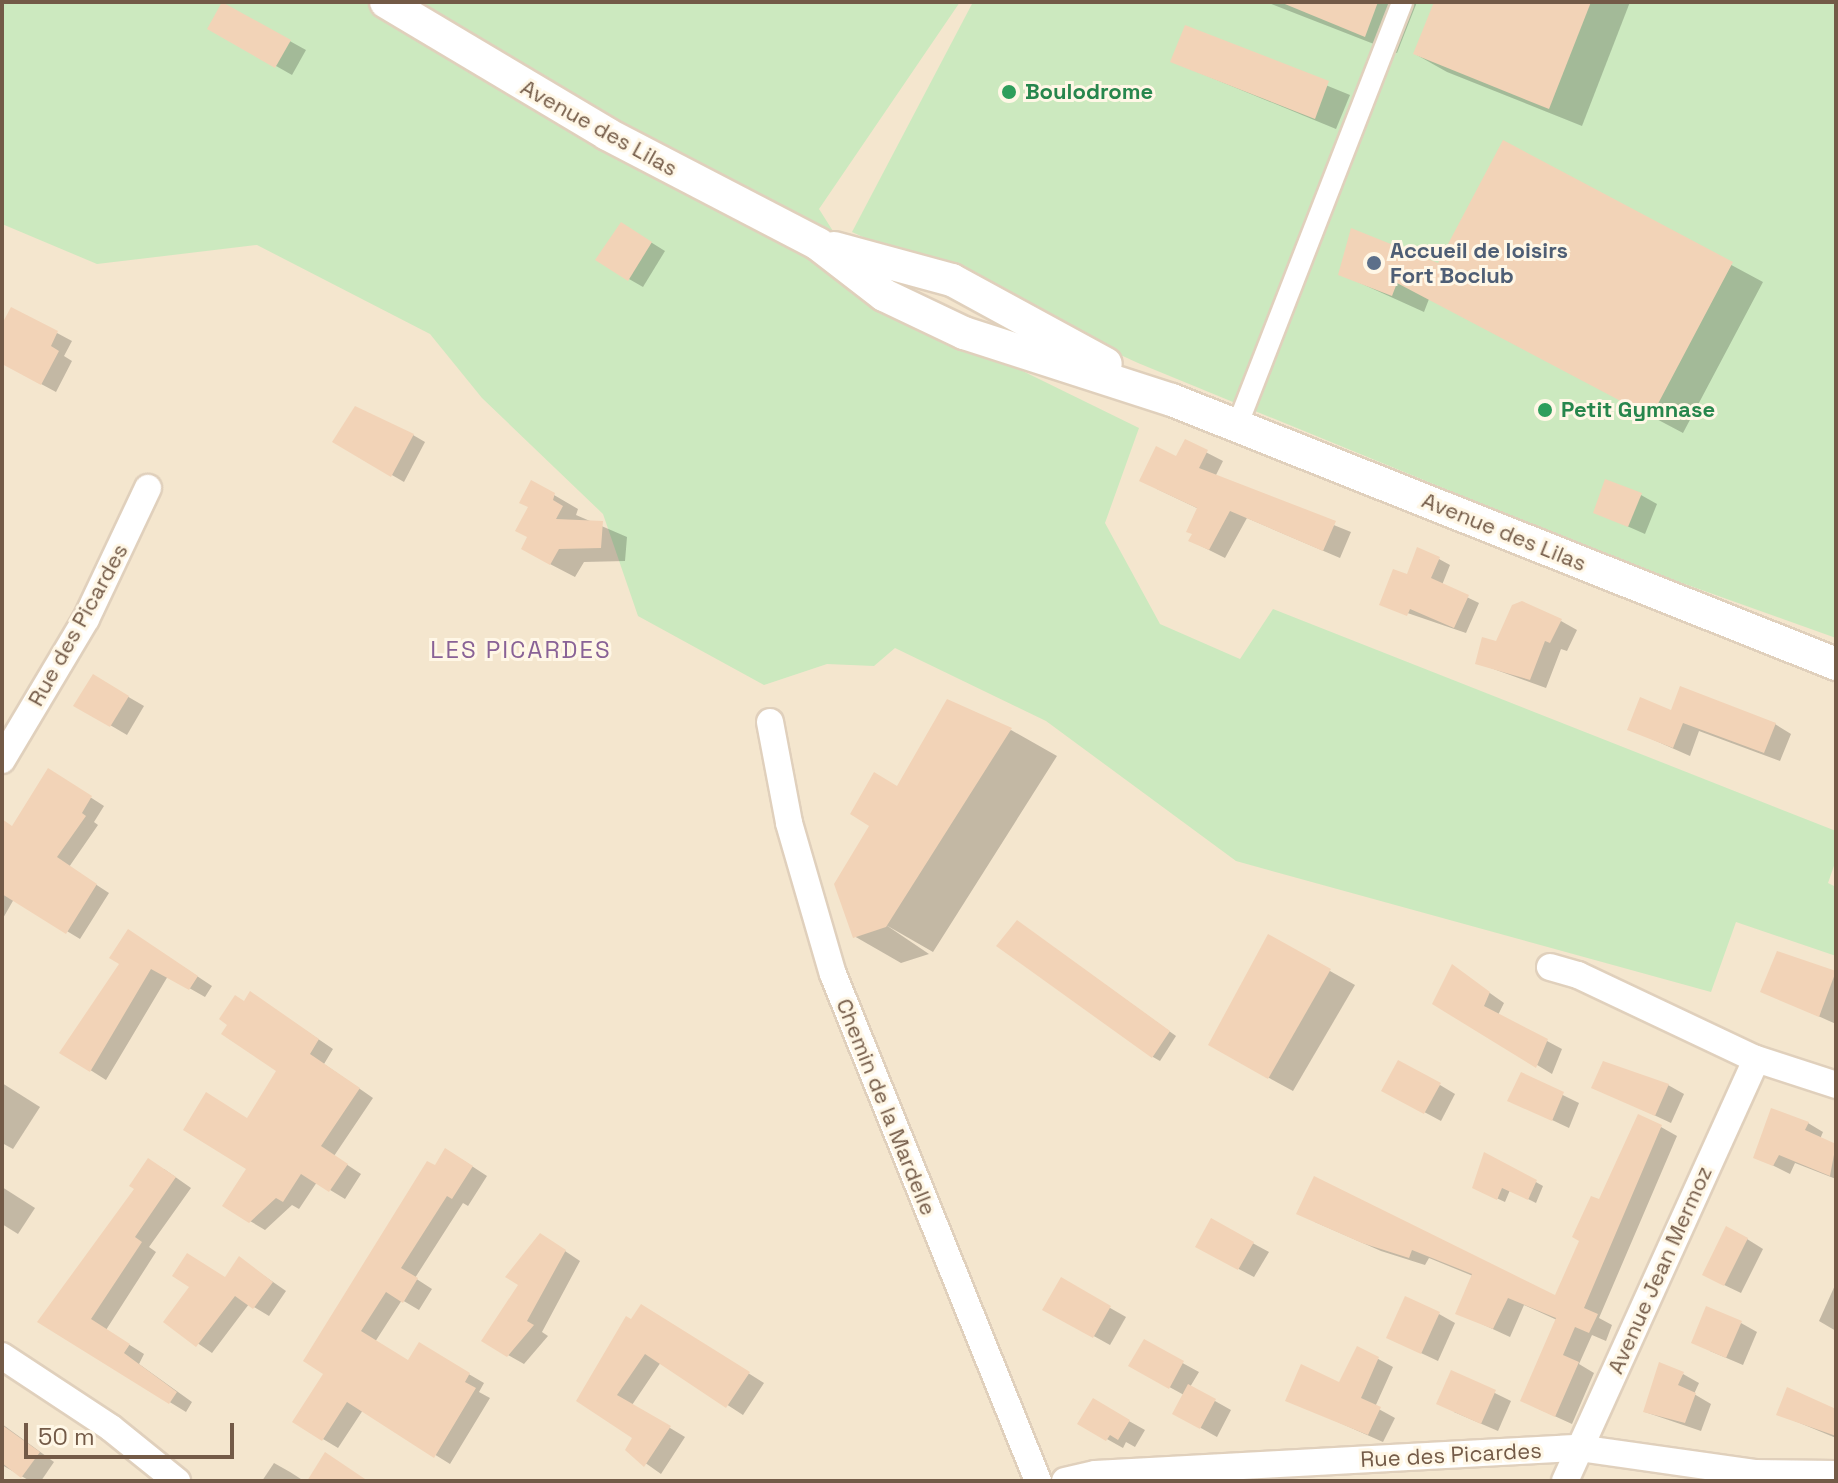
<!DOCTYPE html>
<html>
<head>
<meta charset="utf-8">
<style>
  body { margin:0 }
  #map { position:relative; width:1838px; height:1483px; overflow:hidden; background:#fcf3e0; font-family:"Space Grotesk",sans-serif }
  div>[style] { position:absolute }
  .residential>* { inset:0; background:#f4e6ce }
  .green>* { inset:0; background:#cce9bf }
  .shadow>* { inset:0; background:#0003 }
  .building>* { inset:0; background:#f2d3b7 }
  .roads { filter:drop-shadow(2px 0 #e0d0bc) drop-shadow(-2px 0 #e0d0bc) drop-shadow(0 2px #e0d0bc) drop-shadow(0 -2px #e0d0bc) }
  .pedestrian>* { height:20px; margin:-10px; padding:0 10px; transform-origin:10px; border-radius:10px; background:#fff }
  .minor>* { height:26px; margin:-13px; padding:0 13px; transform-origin:13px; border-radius:13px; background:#fff }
  .tertiary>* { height:32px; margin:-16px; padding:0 16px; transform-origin:16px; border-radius:16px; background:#fff }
  .dots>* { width:22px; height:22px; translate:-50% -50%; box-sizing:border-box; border:4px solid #fff7e6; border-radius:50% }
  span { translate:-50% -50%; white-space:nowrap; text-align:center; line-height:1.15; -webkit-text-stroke:6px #fff7e6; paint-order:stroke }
  .leisure-label { font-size:22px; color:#27864d; font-weight:700 }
  .left { translate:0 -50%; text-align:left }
  .street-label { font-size:22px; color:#735a47 }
  .service-label { font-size:22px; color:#4e5e75; font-weight:700 }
  .neighbourhood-label { font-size:24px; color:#896296; letter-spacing:2px }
  .frame { position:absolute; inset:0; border:4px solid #735a47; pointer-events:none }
  .scale { position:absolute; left:24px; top:1423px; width:210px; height:36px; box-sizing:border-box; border:4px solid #735a47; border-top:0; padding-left:10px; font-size:24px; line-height:28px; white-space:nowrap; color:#735a47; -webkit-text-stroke:6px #fff7e6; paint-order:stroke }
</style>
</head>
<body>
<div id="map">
  <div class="residential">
    <div style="clip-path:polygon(2px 2px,1836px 2px,1836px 1481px,2px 1481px)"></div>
  </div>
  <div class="green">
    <div style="clip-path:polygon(2px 2px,960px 2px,819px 209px,876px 299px,1139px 428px,1105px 523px,1160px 624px,1240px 659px,1273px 609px,1836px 831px,1836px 860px,1828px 883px,1836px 887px,1836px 956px,1736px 922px,1711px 992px,1236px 861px,1046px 721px,895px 648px,874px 666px,827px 664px,764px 685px,638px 616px,603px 514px,482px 398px,430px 334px,257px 245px,97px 264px,2px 224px)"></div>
    <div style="clip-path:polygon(973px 2px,1836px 2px,1836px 638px,1626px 563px,1138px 363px,852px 232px)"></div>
  </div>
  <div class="shadow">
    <div style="clip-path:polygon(1266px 2px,1417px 2px,1397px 53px)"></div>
    <div style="clip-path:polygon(1436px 2px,1630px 2px,1582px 126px,1447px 72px,1415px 54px)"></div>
    <div style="clip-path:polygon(223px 4px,306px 50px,292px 75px,209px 28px)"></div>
    <div style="clip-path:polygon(1186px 28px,1350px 95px,1336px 129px,1173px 62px)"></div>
    <div style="clip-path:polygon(1504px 143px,1763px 282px,1683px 433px,1429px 299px,1424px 312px,1340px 274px,1439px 266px)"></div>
    <div style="clip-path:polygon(636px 233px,665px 251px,643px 287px,629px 279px)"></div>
    <div style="clip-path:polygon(2px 328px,57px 333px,72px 341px,64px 356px,72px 361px,56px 392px,17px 371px,2px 348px)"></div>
    <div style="clip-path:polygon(413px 435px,425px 442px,404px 482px,335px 442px)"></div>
    <div style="clip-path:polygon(1186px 442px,1223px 461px,1215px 477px,1351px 532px,1340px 558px,1247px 518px,1225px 558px,1191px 541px,1199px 509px,1157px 489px)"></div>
    <div style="clip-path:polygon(554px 495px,578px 509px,576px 515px,627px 537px,625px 561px,584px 562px,575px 577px,548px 563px,529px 537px)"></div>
    <div style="clip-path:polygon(1641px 495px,1657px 504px,1645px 534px,1595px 512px)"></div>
    <div style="clip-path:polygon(1439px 559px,1450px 565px,1442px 585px,1479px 603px,1466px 633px,1381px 604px,1408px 577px)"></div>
    <div style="clip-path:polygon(1561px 621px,1577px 630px,1567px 651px,1561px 649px,1546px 688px,1477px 663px,1497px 644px)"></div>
    <div style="clip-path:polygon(94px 677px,144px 706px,127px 735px,76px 705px)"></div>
    <div style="clip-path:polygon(1672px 713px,1775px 724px,1791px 734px,1780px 761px,1699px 731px,1690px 756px,1629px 729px)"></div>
    <div style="clip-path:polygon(1011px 730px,1057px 756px,933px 952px,886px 925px,929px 954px,901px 963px,854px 936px,898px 789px)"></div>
    <div style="clip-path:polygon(62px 779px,104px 806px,94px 822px,98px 825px,69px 867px,109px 893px,80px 939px,14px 899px,2px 920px,2px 847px)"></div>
    <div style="clip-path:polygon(1025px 927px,1176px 1036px,1160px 1061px,1153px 1057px)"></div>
    <div style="clip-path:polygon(1269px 937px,1355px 985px,1293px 1091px,1234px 1059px)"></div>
    <div style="clip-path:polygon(144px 941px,212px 986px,205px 997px,168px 976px,106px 1080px,62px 1052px)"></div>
    <div style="clip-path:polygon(1778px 953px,1836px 973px,1836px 1024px,1762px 991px)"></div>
    <div style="clip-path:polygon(1453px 967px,1504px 1003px,1498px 1015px,1562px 1049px,1552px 1074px,1435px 1003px)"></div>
    <div style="clip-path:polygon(244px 1003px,265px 1003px,333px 1049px,324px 1064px,373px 1098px,334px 1156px,361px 1174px,345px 1199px,317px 1182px,299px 1209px,292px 1205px,265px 1230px,250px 1221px,248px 1120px,279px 1071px)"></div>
    <div style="clip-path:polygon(1522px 1075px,1579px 1103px,1569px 1128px,1510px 1100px)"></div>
    <div style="clip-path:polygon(2px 1083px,40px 1107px,13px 1149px,2px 1143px)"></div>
    <div style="clip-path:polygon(1440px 1085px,1455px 1094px,1441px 1121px,1400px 1099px)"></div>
    <div style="clip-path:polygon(1668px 1085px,1684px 1094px,1671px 1123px,1594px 1087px)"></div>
    <div style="clip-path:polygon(1808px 1123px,1823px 1132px,1820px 1139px,1836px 1146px,1836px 1179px,1795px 1163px,1790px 1174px,1756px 1157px)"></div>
    <div style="clip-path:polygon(1661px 1127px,1677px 1136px,1599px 1318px,1612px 1325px,1606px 1341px,1592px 1335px,1579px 1364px,1594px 1373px,1572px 1424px,1539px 1409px,1557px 1320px,1524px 1305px,1510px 1337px,1458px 1313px,1473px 1276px,1429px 1258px,1425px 1265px,1381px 1251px,1315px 1222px,1315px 1178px,1556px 1298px,1600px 1202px)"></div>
    <div style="clip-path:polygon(1485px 1154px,1543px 1186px,1536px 1203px,1510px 1190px,1505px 1202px,1481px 1191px)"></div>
    <div style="clip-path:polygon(461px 1159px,487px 1176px,468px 1206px,463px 1203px,415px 1278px,432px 1289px,419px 1310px,402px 1300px,375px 1342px,409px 1362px,419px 1345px,484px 1383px,479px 1392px,490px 1398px,450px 1464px,363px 1410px,338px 1448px,323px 1439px,325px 1373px,435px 1167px)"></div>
    <div style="clip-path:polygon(164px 1169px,191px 1188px,149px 1247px,156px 1252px,106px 1330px,144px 1354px,139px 1364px,192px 1402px,186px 1412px,39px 1322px)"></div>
    <div style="clip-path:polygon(2px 1187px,35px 1208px,18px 1234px,2px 1224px)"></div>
    <div style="clip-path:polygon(1212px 1221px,1269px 1252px,1254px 1277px,1214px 1256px)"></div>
    <div style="clip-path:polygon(1747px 1239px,1763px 1249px,1741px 1293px,1720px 1283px)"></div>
    <div style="clip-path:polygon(556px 1245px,580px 1261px,542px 1332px,548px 1336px,524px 1364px,508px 1355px)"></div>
    <div style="clip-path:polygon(240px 1259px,286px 1291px,269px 1316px,249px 1304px,212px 1353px,165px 1321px,192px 1287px,226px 1279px)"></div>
    <div style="clip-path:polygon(1061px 1280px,1126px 1317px,1110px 1345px,1045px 1309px)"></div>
    <div style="clip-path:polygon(1836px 1283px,1836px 1331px,1819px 1321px)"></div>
    <div style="clip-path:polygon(1439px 1314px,1455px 1323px,1438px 1361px,1389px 1338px)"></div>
    <div style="clip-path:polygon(657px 1316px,764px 1383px,743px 1415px,661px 1362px,632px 1405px,685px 1437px,661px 1474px,627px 1450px,635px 1437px,578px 1401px,631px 1322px)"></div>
    <div style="clip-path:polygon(1741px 1323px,1757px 1332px,1743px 1365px,1710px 1351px)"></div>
    <div style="clip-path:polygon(1144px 1342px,1199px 1372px,1190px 1387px,1231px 1410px,1217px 1437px,1174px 1413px,1184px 1395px,1131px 1366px)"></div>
    <div style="clip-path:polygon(1358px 1348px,1393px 1367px,1375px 1407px,1395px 1418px,1383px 1442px,1288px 1400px,1340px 1384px)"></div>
    <div style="clip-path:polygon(1452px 1372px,1511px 1401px,1498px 1431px,1454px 1412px)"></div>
    <div style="clip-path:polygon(1683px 1374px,1699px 1383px,1694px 1394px,1711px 1404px,1701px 1431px,1645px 1412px)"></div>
    <div style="clip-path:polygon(1093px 1401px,1145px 1430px,1135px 1447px,1126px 1442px,1123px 1448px,1080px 1424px)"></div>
    <div style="clip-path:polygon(1836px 1412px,1836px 1438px,1778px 1414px)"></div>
    <div style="clip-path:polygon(2px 1424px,54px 1462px,41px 1481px,30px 1481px,2px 1465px)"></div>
    <div style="clip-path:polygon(274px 1463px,290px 1472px,304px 1481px,262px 1481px)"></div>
  </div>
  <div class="building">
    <div style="clip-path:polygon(222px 2px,291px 40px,275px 68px,207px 29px)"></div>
    <div style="clip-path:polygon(1280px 2px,1378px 2px,1365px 37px)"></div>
    <div style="clip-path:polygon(1434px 2px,1591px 2px,1549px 109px,1413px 54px)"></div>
    <div style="clip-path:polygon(1185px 25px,1329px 81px,1315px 119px,1170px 62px)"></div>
    <div style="clip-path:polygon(1503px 140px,1733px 262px,1651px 417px,1397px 283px,1392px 296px,1338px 275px,1351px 228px,1438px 263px)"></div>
    <div style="clip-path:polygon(621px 222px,652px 242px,628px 281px,595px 260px)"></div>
    <div style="clip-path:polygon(11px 307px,58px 331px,51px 346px,59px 351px,41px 385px,2px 364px,2px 324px)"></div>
    <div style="clip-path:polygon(355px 406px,414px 434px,391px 477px,332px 442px)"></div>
    <div style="clip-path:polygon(1185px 439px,1208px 450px,1199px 468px,1336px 521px,1323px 551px,1230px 511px,1209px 550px,1188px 541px,1192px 534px,1186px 532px,1197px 508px,1139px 481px,1156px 446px,1176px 456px)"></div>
    <div style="clip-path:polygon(1605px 479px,1642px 493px,1628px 527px,1593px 513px)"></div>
    <div style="clip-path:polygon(531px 480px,555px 493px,553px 500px,563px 506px,556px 519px,603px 521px,601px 548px,559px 549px,550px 565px,521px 549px,527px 537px,515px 531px,528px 507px,519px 503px)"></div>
    <div style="clip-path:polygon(1417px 547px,1440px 557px,1431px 578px,1469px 595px,1454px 628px,1410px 609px,1407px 616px,1379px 605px,1393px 569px,1407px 574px)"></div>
    <div style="clip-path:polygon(1522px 601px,1562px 619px,1550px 643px,1545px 641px,1530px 680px,1475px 664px,1482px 637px,1496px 641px,1512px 605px)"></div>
    <div style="clip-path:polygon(93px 674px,129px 696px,110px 727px,73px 706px)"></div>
    <div style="clip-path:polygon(1680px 686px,1776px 723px,1764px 753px,1683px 723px,1673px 748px,1627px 730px,1640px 697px,1671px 710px)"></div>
    <div style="clip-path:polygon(947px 699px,1012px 728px,886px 927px,853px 938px,834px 884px,869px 826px,850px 814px,874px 772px,897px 786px)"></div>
    <div style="clip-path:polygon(48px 768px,92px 796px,82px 813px,86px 816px,57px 857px,97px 884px,66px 934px,2px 894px,2px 819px,12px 826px)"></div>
    <div style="clip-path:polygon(1017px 920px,1170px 1031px,1152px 1058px,996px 946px)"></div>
    <div style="clip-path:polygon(128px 929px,198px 976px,189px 990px,151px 969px,90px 1072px,59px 1053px,119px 964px,109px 958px)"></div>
    <div style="clip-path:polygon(1268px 934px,1331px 969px,1268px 1079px,1208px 1045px)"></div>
    <div style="clip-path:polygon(1777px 951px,1836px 971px,1819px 1017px,1760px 992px)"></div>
    <div style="clip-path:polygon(1452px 964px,1490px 992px,1484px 1006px,1548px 1039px,1536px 1068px,1432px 1004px)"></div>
    <div style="clip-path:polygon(250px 991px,319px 1039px,310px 1054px,360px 1088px,321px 1146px,348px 1164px,329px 1192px,301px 1174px,283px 1202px,276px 1198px,249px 1223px,222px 1206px,246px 1169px,183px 1130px,206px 1092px,247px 1118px,276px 1071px,221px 1034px,227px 1025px,219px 1019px,235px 995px,244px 1001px)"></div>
    <div style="clip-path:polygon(1398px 1060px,1441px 1083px,1424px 1114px,1381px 1091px)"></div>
    <div style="clip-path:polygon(1603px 1061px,1669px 1084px,1655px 1116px,1591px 1088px)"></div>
    <div style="clip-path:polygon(1521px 1072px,1564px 1092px,1552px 1121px,1507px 1101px)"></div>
    <div style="clip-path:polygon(1771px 1108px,1809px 1122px,1805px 1130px,1836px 1144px,1830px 1176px,1779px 1155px,1773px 1166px,1753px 1158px)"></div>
    <div style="clip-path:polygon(1638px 1114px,1662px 1125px,1584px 1308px,1598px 1314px,1589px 1333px,1575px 1327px,1563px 1355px,1579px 1362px,1555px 1417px,1520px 1401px,1556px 1318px,1508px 1298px,1493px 1329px,1455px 1314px,1472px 1274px,1412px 1250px,1409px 1258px,1362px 1243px,1296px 1214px,1314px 1176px,1555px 1295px,1579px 1241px,1572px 1237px,1591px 1196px,1599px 1199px)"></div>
    <div style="clip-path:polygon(445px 1148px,473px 1166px,452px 1199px,447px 1196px,401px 1268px,418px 1278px,403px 1303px,386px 1292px,361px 1331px,408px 1360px,419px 1342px,470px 1373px,465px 1382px,476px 1388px,434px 1458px,347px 1402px,322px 1441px,292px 1422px,323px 1374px,303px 1361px,427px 1161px,435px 1165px)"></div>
    <div style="clip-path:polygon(1484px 1152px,1537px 1180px,1528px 1200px,1502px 1188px,1497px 1200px,1472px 1188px)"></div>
    <div style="clip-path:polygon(148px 1158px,176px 1177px,135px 1237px,142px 1242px,91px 1319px,130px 1344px,124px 1353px,177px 1392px,169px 1404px,37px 1322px,134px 1189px,129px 1186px)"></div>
    <div style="clip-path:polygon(1211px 1218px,1254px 1242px,1238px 1270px,1195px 1247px)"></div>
    <div style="clip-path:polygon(1726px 1226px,1748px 1238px,1724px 1286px,1702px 1275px)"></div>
    <div style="clip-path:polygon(540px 1233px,566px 1250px,527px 1321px,534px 1325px,507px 1357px,481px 1341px,518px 1285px,505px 1277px)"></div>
    <div style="clip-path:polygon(187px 1253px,225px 1277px,239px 1256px,273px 1282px,253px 1309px,235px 1296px,196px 1347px,163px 1322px,189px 1287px,172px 1276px)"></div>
    <div style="clip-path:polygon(1061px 1277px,1111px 1306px,1093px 1338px,1042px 1310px)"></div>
    <div style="clip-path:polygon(1405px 1296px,1440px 1312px,1421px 1354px,1386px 1338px)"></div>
    <div style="clip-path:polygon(641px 1304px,750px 1372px,726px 1408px,645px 1354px,617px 1395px,671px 1426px,644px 1467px,625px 1450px,632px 1438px,576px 1401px,626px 1316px,631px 1319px)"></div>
    <div style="clip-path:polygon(1706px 1306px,1742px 1321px,1726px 1358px,1691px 1343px)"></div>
    <div style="clip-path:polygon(1144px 1339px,1184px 1361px,1169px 1389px,1128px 1366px)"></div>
    <div style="clip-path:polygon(1357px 1346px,1379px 1357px,1361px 1398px,1381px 1407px,1368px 1435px,1285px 1401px,1301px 1364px,1339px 1382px)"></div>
    <div style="clip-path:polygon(1659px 1362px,1684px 1372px,1678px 1385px,1696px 1393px,1685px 1423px,1643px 1412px)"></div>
    <div style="clip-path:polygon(1451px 1370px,1496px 1390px,1481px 1424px,1436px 1404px)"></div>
    <div style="clip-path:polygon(1188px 1384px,1216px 1399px,1200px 1429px,1172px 1414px)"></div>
    <div style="clip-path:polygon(1787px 1387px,1836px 1409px,1836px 1436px,1776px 1415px)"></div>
    <div style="clip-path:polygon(1093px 1398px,1130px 1420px,1118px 1440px,1110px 1435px,1106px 1441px,1077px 1424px)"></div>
    <div style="clip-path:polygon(2px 1425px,40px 1452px,21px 1478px,2px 1463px)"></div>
    <div style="clip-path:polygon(325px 1452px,368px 1481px,307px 1481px)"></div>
  </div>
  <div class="roads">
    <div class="pedestrian">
      <div style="left:1237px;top:426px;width:455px;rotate:-68.7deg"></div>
    </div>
    <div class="minor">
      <div style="left:770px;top:722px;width:103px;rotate:79.3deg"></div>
      <div style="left:789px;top:823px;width:157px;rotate:73.8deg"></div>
      <div style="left:833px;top:974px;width:547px;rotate:67.98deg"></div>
      <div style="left:2px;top:760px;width:164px;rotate:-59.2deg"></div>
      <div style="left:86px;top:619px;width:145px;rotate:-64.7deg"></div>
      <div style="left:1550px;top:967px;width:29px;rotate:16deg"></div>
      <div style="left:1578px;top:975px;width:197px;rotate:25.3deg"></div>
      <div style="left:1756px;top:1059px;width:84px;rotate:18deg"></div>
      <div style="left:2px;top:1356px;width:131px;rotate:33.4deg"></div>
      <div style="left:111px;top:1428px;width:85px;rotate:38.8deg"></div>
      <div style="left:1065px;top:1481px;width:31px;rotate:-13deg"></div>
      <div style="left:1095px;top:1474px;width:485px;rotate:-3.1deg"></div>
      <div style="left:1579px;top:1448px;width:177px;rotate:8.1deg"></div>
      <div style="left:1754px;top:1473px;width:82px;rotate:0.7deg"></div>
      <div style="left:1565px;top:1481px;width:463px;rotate:-65.6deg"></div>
    </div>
    <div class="tertiary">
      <div style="left:386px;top:2px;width:257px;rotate:30.8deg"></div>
      <div style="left:607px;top:134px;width:238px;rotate:27.5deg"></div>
      <div style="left:818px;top:244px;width:83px;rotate:37.7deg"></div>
      <div style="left:884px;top:295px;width:89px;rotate:25.4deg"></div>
      <div style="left:964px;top:333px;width:219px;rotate:17.9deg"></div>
      <div style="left:1172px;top:400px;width:715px;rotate:21.68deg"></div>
      <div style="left:834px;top:248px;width:122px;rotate:15.2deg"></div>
      <div style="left:952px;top:280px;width:175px;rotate:28.6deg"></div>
    </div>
  </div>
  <div class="dots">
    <div style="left:1009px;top:92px;background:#2e9e5b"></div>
    <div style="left:1374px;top:263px;background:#5c6f8a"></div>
    <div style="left:1545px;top:410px;background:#2e9e5b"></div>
  </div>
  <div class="leisure-label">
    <span class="left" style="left:1025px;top:92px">Boulodrome</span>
    <span class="left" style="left:1561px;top:410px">Petit Gymnase</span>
  </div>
  <div class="street-label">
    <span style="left:599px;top:128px;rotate:29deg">Avenue des Lilas</span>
    <span style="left:1504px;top:532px;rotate:22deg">Avenue des Lilas</span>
    <span style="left:78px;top:625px;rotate:-61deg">Rue des Picardes</span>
    <span style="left:886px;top:1107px;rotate:68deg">Chemin de la Mardelle</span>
    <span style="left:1660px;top:1270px;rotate:-66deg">Avenue Jean Mermoz</span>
    <span style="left:1451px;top:1455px;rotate:-3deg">Rue des Picardes</span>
  </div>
  <div class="service-label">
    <span class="left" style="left:1390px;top:263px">Accueil de loisirs<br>Fort Boclub</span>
  </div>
  <div class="neighbourhood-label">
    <span style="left:521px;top:650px">LES PICARDES</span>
  </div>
  <div class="frame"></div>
  <div class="scale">50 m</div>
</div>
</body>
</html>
